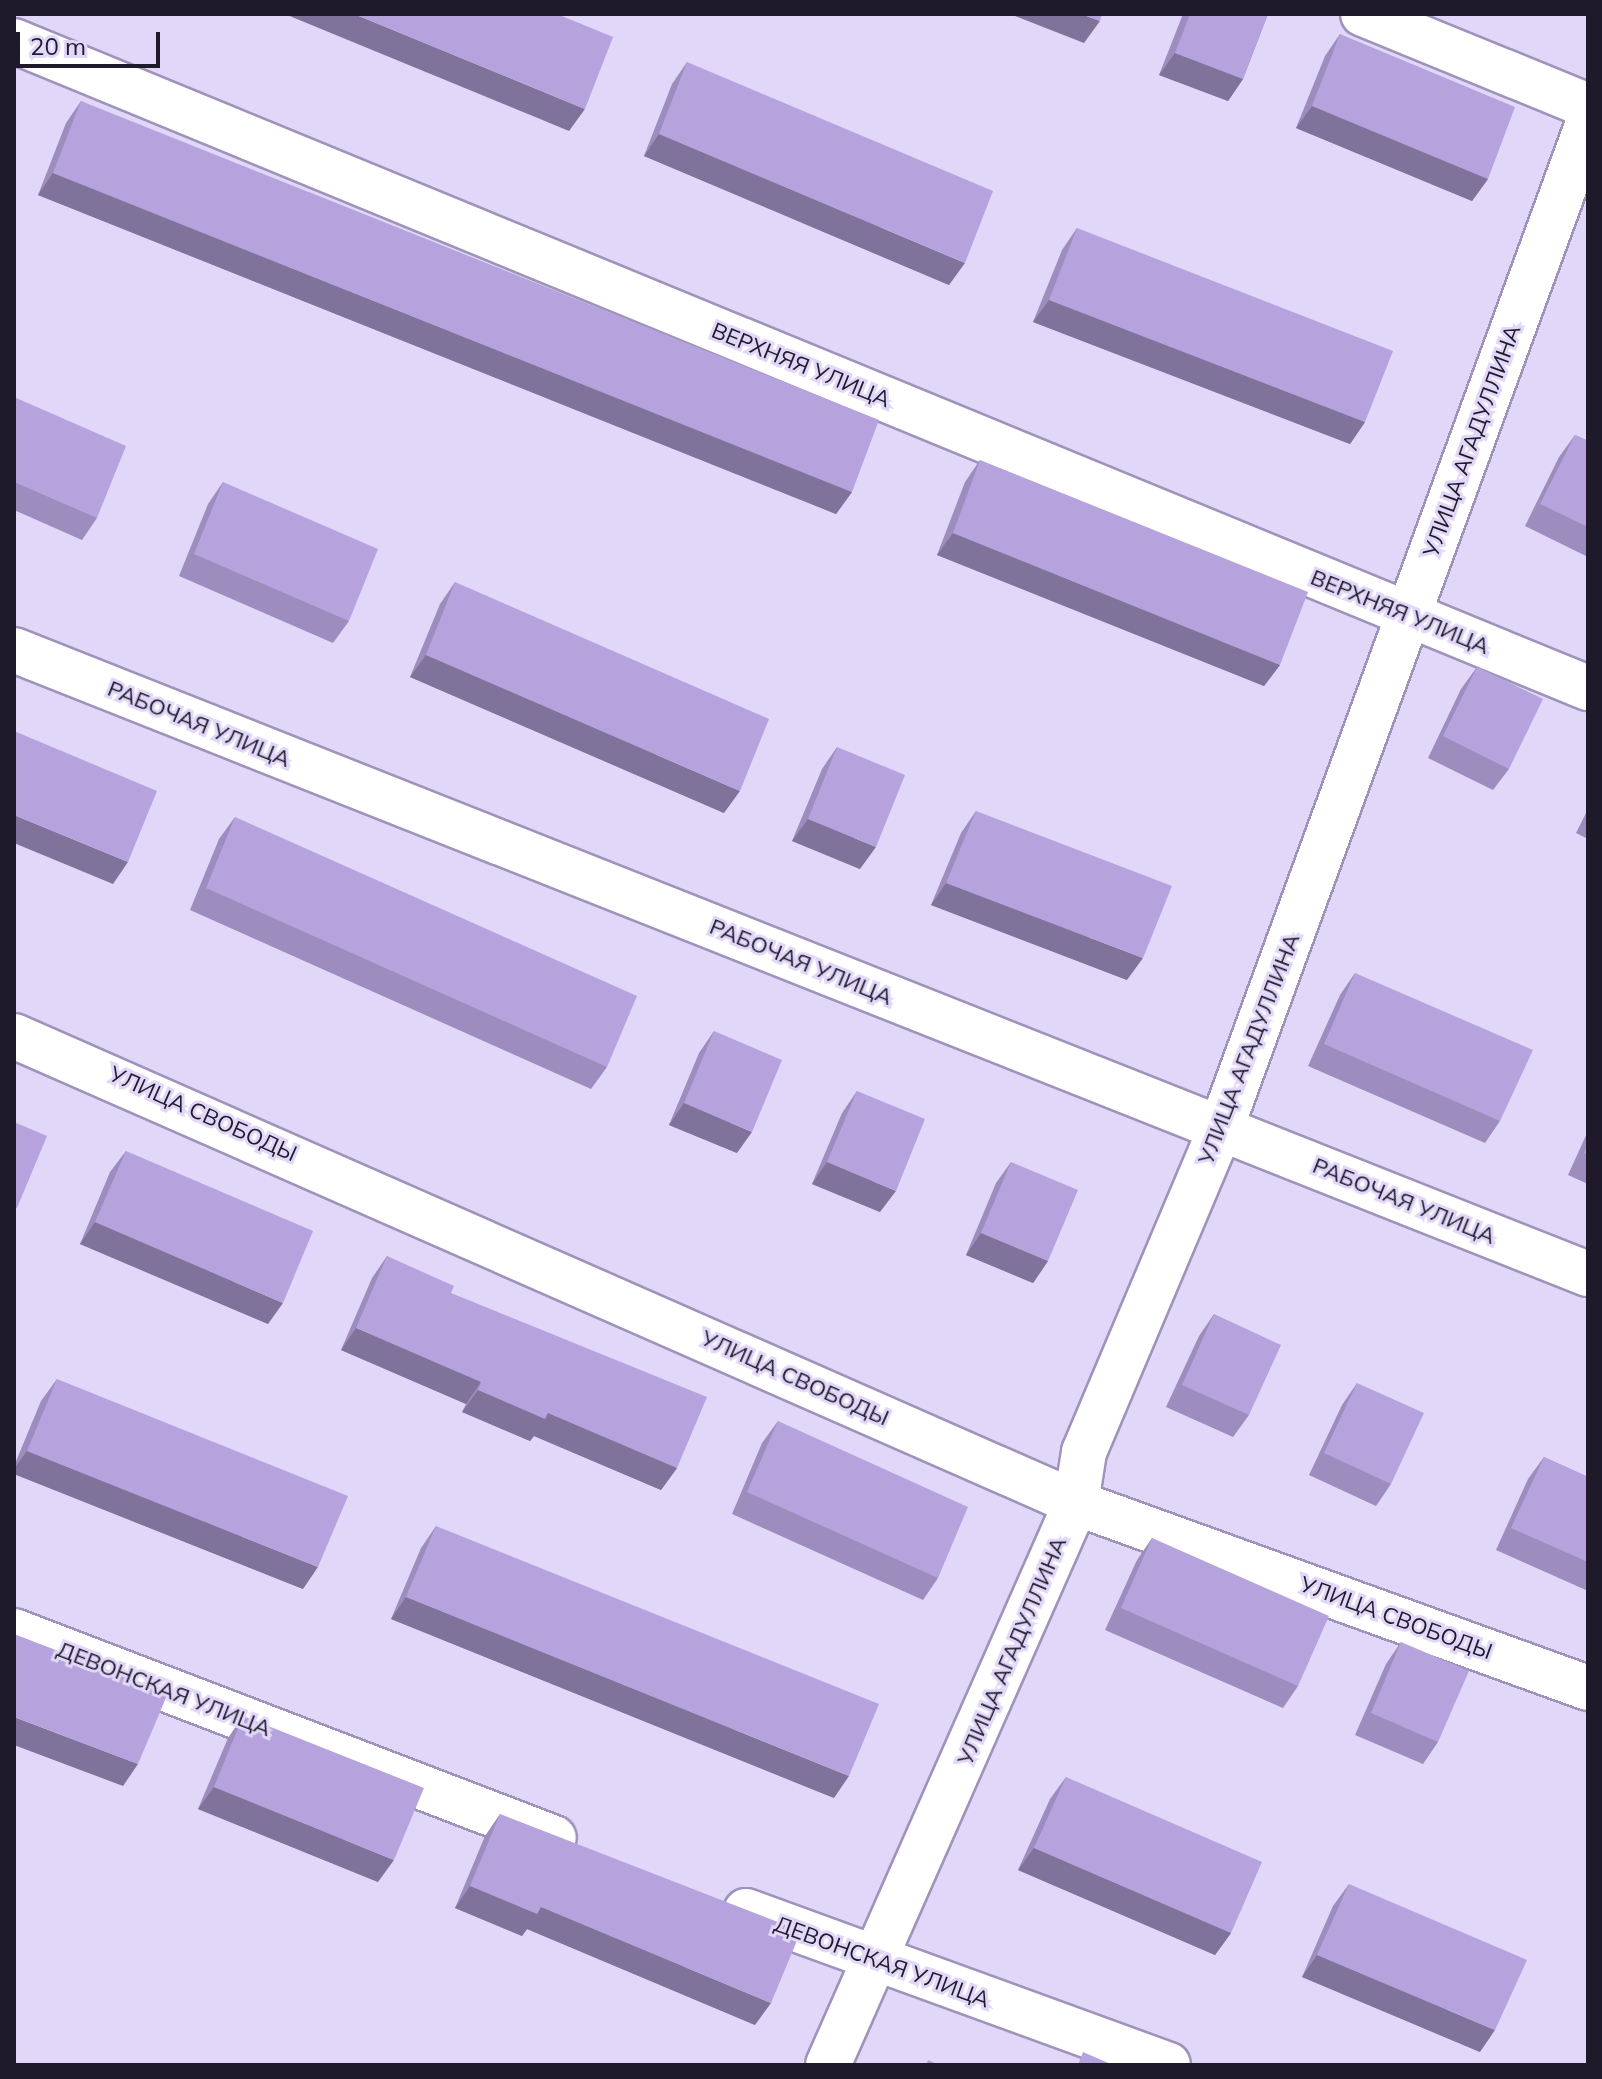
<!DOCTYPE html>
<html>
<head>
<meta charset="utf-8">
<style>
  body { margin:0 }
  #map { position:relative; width:1602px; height:2079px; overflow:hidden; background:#e1d7f9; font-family:Mulish,sans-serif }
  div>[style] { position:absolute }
  .roads { filter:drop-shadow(2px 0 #9f93bb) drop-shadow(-2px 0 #9f93bb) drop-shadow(0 2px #9f93bb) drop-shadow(0 -2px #9f93bb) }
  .minor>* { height:44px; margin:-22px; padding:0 22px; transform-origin:22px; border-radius:22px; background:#fff }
  .wall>* { inset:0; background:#9d8cbe }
  .shaded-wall>* { inset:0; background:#7f729b }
  .building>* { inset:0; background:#b6a3dd }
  span { translate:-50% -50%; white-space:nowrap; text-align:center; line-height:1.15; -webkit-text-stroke:6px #e1d7f9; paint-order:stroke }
  .street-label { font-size:22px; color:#1f1a29 }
  .frame { position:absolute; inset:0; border:16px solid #1f1a29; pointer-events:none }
  .scale { position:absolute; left:16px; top:32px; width:144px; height:36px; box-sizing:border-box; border:4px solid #1f1a29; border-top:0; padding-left:10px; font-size:24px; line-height:28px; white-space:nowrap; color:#1f1a29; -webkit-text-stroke:6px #e1d7f9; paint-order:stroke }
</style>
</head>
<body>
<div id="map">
  <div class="roads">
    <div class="minor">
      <div style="left:1363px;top:14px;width:243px;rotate:22.2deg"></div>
      <div style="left:14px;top:41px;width:1702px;rotate:22.35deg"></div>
      <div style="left:14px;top:650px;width:1693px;rotate:21.63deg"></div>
      <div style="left:14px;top:1036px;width:1160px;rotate:23.74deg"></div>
      <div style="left:1076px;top:1503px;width:544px;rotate:19.87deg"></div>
      <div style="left:14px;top:1631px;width:578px;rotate:20.97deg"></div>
      <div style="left:746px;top:1911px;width:449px;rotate:20deg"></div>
      <div style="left:828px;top:2065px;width:614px;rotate:-66.19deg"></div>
      <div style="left:1076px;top:1503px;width:52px;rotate:-81.1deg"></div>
      <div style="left:1084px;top:1452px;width:352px;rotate:-67.1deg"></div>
      <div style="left:1221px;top:1128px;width:1070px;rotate:-69.94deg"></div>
    </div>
  </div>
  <div class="wall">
    <div style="clip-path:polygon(1183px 14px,1268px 14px,1243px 79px,1228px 101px,1159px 75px)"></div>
    <div style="clip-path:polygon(1340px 34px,1488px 179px,1472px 201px,1296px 128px,1325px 56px)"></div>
    <div style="clip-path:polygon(687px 62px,949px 285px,644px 156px,672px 84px)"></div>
    <div style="clip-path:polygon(81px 101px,852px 492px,836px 514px,38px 195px,66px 123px)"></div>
    <div style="clip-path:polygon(1077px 228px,1365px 422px,1350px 444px,1033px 322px,1062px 250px)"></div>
    <div style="clip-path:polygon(14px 397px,97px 518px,82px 540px,14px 510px)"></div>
    <div style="clip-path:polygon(1575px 435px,1588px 441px,1588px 557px,1525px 526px,1559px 457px)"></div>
    <div style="clip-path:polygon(980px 460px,1280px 665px,1264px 686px,937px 555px,965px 482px)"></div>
    <div style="clip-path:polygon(223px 482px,349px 621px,333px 643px,179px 576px,208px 504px)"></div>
    <div style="clip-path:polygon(455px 582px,724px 813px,410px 677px,440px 604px)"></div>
    <div style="clip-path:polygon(1477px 667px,1509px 769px,1493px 790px,1428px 758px,1461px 689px)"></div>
    <div style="clip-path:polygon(837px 747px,860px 869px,792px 841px,822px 769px)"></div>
    <div style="clip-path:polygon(1588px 809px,1588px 839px,1576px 833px)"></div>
    <div style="clip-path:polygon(976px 811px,1127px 980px,931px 905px,961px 833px)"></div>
    <div style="clip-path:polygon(235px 817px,607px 1067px,591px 1089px,190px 910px,219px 839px)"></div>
    <div style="clip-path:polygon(1355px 973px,1500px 1121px,1485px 1143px,1308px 1066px,1340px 995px)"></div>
    <div style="clip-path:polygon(714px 1031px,737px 1153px,669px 1125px,699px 1053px)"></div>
    <div style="clip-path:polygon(857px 1091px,880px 1212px,812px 1184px,842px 1113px)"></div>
    <div style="clip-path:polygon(1588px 1131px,1588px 1184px,1568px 1175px)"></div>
    <div style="clip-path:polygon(126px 1151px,268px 1324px,80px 1244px,110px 1172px)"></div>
    <div style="clip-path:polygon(1011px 1162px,1048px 1261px,1033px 1283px,966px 1255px,996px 1183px)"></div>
    <div style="clip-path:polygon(387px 1256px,451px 1293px,677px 1468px,661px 1490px,534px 1436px,530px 1441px,462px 1412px,466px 1404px,341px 1350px,372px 1278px)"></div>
    <div style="clip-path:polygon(1214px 1314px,1249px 1415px,1233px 1437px,1166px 1407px,1199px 1336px)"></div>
    <div style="clip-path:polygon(57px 1379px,303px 1589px,14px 1474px,14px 1466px,41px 1401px)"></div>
    <div style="clip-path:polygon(1357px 1383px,1391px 1484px,1376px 1506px,1309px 1475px,1342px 1405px)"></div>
    <div style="clip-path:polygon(778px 1421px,938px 1578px,923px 1600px,732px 1514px,762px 1443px)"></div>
    <div style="clip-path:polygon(1544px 1457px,1588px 1477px,1588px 1591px,1496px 1550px,1528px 1479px)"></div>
    <div style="clip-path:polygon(436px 1526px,834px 1798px,391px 1619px,421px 1548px)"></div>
    <div style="clip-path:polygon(1152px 1538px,1298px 1686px,1283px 1708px,1105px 1630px,1137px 1560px)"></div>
    <div style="clip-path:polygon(1401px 1642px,1438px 1742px,1423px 1764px,1355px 1735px,1386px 1664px)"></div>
    <div style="clip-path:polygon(243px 1716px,378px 1882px,198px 1809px,228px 1738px)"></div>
    <div style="clip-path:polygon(1066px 1777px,1231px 1933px,1215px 1955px,1018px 1870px,1050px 1799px)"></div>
    <div style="clip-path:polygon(500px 1814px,755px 2025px,527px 1929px,522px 1936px,455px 1908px,485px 1836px)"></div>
    <div style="clip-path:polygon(1349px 1884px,1480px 2052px,1302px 1977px,1333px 1906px)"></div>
  </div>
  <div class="shaded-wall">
    <div style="clip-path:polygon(285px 14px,354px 14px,585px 109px,569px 131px)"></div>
    <div style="clip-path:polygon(1010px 14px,1081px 14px,1100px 21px,1084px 43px)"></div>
    <div style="clip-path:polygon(1175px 53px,1243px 79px,1228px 101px,1159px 75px)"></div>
    <div style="clip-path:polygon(1312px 106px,1488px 179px,1472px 201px,1296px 128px)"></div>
    <div style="clip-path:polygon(659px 134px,965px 263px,949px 285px,644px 156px)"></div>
    <div style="clip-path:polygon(53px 173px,852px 492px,836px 514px,38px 195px)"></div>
    <div style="clip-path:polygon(1049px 300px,1365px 422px,1350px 444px,1033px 322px)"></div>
    <div style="clip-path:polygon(953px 533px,1280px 665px,1264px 686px,937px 555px)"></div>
    <div style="clip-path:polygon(426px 655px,740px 791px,724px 813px,410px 677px)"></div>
    <div style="clip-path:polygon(14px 815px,128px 862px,113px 884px,14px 843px)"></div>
    <div style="clip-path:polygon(808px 819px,876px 847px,860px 869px,792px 841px)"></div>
    <div style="clip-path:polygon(946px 883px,1143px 958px,1127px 980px,931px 905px)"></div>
    <div style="clip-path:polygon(684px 1103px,752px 1132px,737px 1153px,669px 1125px)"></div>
    <div style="clip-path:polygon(827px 1162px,896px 1191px,880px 1212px,812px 1184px)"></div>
    <div style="clip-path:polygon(95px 1222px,283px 1303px,268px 1324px,80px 1244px)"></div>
    <div style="clip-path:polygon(981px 1233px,1048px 1261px,1033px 1283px,966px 1255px)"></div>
    <div style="clip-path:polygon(356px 1328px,481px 1382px,466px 1404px,341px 1350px)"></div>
    <div style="clip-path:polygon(478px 1390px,548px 1413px,677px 1468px,661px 1490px,534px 1436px,530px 1441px,462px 1412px)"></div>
    <div style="clip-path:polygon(27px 1451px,318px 1567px,303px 1589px,14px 1474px,14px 1469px)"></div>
    <div style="clip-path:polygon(406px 1597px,849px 1776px,834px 1798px,391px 1619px)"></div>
    <div style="clip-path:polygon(14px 1717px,138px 1764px,123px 1786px,14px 1745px)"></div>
    <div style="clip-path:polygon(214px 1787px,394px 1860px,378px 1882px,198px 1809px)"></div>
    <div style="clip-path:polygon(1034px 1848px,1231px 1933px,1215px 1955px,1018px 1870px)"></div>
    <div style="clip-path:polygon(470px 1886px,541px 1907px,771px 2003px,755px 2025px,527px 1929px,522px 1936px,455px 1908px)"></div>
    <div style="clip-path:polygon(1317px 1955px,1495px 2030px,1480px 2052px,1302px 1977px)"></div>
  </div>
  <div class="building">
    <div style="clip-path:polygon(354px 14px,557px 14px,613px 37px,585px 109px)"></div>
    <div style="clip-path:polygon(1081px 14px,1102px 14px,1100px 21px)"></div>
    <div style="clip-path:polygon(1190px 14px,1268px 14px,1243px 79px,1175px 53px)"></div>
    <div style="clip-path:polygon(1340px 34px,1515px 107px,1488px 179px,1312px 106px)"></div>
    <div style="clip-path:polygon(687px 62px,993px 191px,965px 263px,659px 134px)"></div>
    <div style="clip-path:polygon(81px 101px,879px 420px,852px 492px,53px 173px)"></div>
    <div style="clip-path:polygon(1077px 228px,1393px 351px,1365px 422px,1049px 300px)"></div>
    <div style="clip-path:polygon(14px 397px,126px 446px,97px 518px,14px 482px)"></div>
    <div style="clip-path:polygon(1575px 435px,1588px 441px,1588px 527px,1540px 504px)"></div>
    <div style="clip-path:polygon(980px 460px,1308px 592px,1280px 665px,953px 533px)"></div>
    <div style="clip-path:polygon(223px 482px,378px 549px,349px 621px,194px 554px)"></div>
    <div style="clip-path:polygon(455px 582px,769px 719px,740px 791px,426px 655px)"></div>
    <div style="clip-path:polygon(1477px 667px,1543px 699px,1509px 769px,1443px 736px)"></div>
    <div style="clip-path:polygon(14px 731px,157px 791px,128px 862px,14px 815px)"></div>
    <div style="clip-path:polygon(837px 747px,905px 775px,876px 847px,808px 819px)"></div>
    <div style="clip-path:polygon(976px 811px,1172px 886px,1143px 958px,946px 883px)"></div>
    <div style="clip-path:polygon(235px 817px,637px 996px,607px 1067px,206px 888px)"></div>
    <div style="clip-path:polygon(1355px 973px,1533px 1050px,1500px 1121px,1324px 1044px)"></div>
    <div style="clip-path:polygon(714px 1031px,782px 1060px,752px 1132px,684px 1103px)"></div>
    <div style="clip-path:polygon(857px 1091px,925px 1119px,896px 1191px,827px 1162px)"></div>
    <div style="clip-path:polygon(14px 1122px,47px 1136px,17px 1208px,14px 1206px)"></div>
    <div style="clip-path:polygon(1588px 1144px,1588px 1155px,1584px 1153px)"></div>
    <div style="clip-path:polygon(126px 1151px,313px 1231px,283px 1303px,95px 1222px)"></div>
    <div style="clip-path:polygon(1011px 1162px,1078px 1190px,1048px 1261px,981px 1233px)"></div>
    <div style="clip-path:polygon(387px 1256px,454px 1286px,451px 1293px,707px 1397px,677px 1468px,548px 1413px,545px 1419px,478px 1390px,481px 1382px,356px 1328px)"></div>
    <div style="clip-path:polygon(1214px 1314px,1281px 1345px,1249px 1415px,1182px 1385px)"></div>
    <div style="clip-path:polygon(57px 1379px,348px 1496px,318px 1567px,27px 1451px)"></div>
    <div style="clip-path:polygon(1357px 1383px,1424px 1413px,1391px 1484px,1324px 1453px)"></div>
    <div style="clip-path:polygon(778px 1421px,968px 1507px,938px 1578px,747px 1492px)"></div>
    <div style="clip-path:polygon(1544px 1457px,1588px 1477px,1588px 1562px,1511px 1528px)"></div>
    <div style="clip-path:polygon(436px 1526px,879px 1704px,849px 1776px,406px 1597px)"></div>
    <div style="clip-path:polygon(1152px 1538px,1329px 1616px,1298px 1686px,1121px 1608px)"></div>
    <div style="clip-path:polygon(14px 1634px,168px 1693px,138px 1764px,14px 1717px)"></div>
    <div style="clip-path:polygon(1401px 1642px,1469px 1671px,1438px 1742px,1371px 1713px)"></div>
    <div style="clip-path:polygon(243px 1716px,424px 1788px,394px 1860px,214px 1787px)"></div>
    <div style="clip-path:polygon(1066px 1777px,1262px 1862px,1231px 1933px,1034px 1848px)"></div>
    <div style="clip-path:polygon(500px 1814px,801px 1931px,771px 2003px,541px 1907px,537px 1914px,470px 1886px)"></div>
    <div style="clip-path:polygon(1349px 1884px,1527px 1960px,1495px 2030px,1317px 1955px)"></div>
    <div style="clip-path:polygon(1083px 2052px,1113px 2065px,1078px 2065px)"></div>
    <div style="clip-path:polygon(928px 2060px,939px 2065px,926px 2065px)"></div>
  </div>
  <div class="street-label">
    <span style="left:801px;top:365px;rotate:22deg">ВЕРХНЯЯ УЛИЦА</span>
    <span style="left:1472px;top:441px;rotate:-70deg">УЛИЦА АГАДУЛЛИНА</span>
    <span style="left:1400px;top:612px;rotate:22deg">ВЕРХНЯЯ УЛИЦА</span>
    <span style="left:199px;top:724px;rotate:22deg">РАБОЧАЯ УЛИЦА</span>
    <span style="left:801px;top:962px;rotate:22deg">РАБОЧАЯ УЛИЦА</span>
    <span style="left:1249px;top:1049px;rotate:-69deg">УЛИЦА АГАДУЛЛИНА</span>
    <span style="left:203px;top:1114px;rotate:24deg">УЛИЦА СВОБОДЫ</span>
    <span style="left:1404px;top:1201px;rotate:22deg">РАБОЧАЯ УЛИЦА</span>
    <span style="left:795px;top:1378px;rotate:24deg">УЛИЦА СВОБОДЫ</span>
    <span style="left:1396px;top:1618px;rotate:20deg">УЛИЦА СВОБОДЫ</span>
    <span style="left:1012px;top:1651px;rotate:-67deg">УЛИЦА АГАДУЛЛИНА</span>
    <span style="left:164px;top:1689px;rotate:21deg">ДЕВОНСКАЯ УЛИЦА</span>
    <span style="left:882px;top:1962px;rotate:20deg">ДЕВОНСКАЯ УЛИЦА</span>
  </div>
  <div class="frame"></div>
  <div class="scale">20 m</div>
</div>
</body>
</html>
